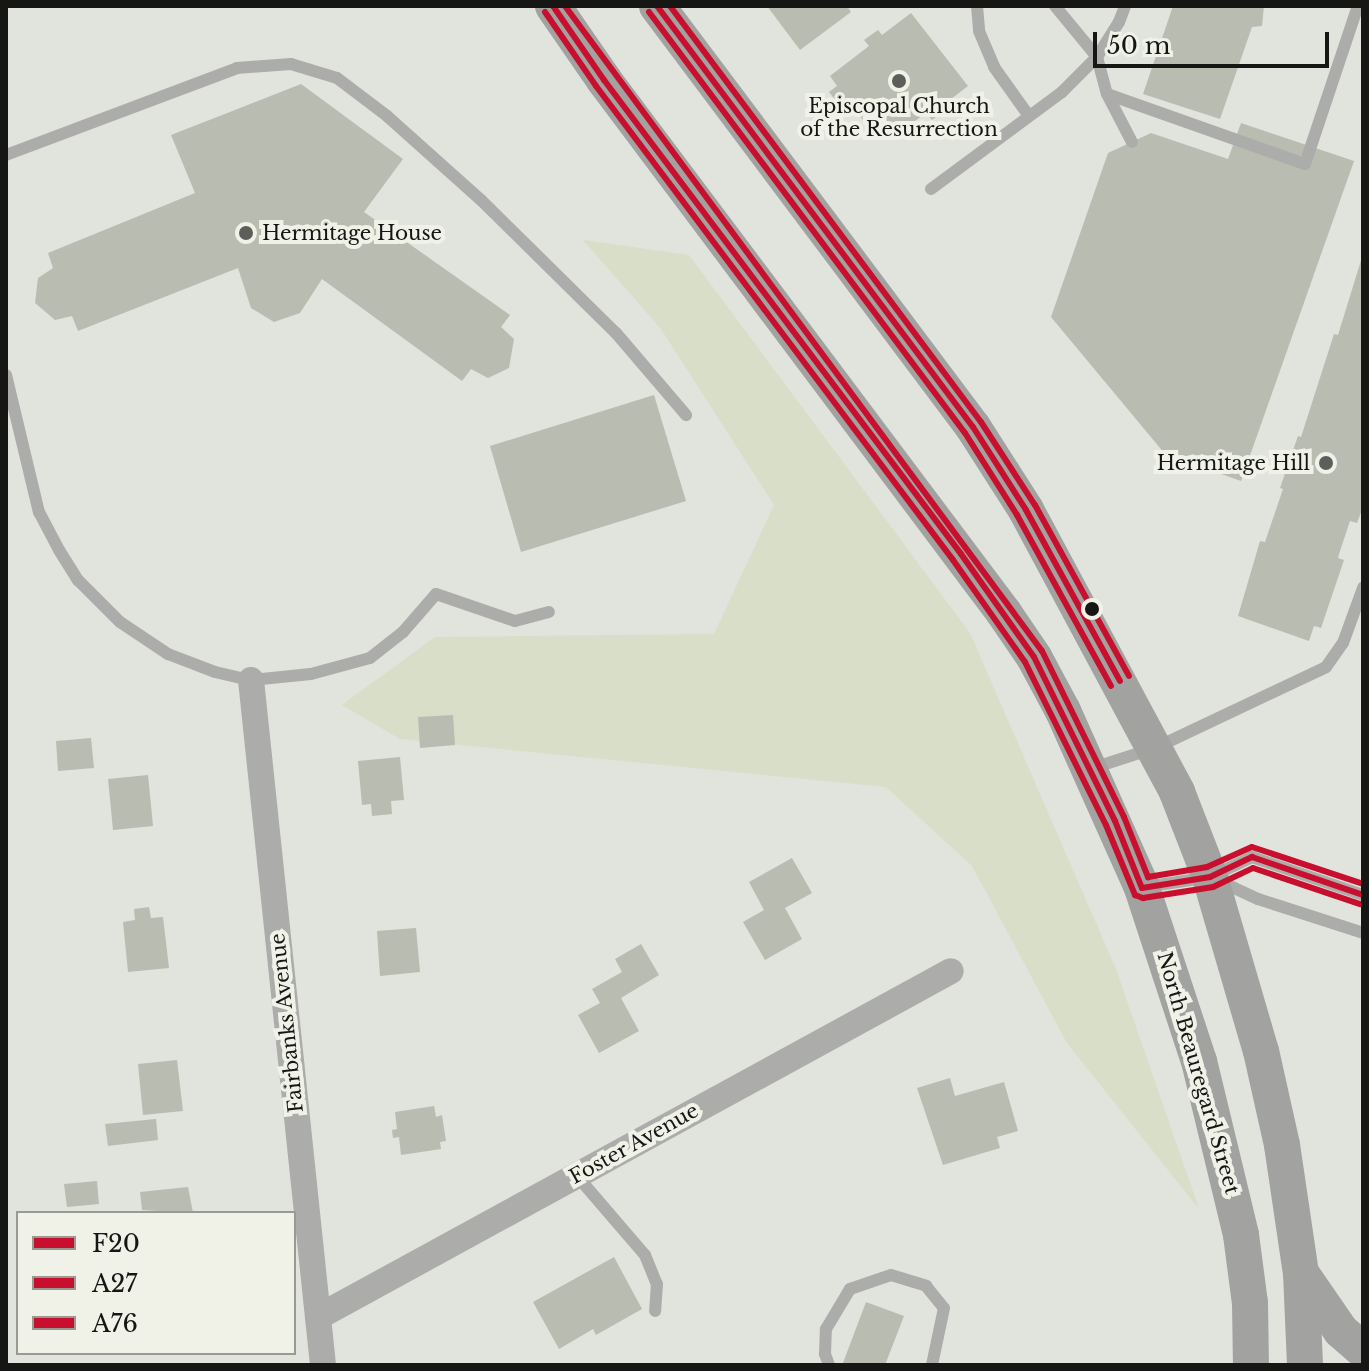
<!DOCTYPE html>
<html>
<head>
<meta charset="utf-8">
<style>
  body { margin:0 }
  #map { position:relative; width:1369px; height:1371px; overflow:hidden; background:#e1e3dd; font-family:"Libre Baskerville",serif }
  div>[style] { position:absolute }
  .green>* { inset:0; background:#d8dec8 }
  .building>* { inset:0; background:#b9bcb0 }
  .service>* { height:12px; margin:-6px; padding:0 6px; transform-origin:6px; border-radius:6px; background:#acadab }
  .minor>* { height:26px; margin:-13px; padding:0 13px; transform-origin:13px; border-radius:13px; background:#acadab }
  .secondary>* { height:36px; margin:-18px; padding:0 18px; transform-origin:18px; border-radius:18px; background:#a2a2a1 }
  .bus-1>* { height:6px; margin:-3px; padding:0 3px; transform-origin:3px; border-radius:3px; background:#c8102e }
  .bus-2>* { height:6px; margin:-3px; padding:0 3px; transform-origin:3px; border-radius:3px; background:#c8102e }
  .bus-3>* { height:6px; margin:-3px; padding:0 3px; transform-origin:3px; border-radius:3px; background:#c8102e }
  .dots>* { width:22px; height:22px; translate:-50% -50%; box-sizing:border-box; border:4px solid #f0f2e8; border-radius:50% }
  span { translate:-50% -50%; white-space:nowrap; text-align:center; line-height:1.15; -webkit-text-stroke:8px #f0f2e8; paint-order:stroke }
  .poi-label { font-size:20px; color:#161714 }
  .left { translate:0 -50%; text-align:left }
  .right { translate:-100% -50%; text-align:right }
  .street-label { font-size:20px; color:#161714 }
  .frame { position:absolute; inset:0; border:8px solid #161714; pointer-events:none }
  .legend { position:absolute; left:16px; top:1211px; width:280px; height:144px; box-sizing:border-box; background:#f0f2e8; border:2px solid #999a93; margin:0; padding:10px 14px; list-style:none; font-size:24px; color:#161714 }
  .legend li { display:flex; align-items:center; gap:16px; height:40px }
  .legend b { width:40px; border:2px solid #999a93 }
  .scale { position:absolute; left:1093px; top:32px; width:236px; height:36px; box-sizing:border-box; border:4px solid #161714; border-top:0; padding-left:10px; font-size:24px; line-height:28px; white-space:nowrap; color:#161714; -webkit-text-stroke:6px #f0f2e8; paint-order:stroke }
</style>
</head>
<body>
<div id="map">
  <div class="green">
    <div style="clip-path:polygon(583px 240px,689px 255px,970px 633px,1116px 969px,1199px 1209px,1067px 1043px,972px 866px,886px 787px,400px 739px,342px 705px,435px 637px,714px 634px,774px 505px,661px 329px)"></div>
  </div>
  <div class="building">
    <div style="clip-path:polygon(767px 6px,847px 6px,851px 12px,800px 50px)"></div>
    <div style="clip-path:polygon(1173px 6px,1264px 6px,1262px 26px,1252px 27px,1220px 119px,1143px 94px)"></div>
    <div style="clip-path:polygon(911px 13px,968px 86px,934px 112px,937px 116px,932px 120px,926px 113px,889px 140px,870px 115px,863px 120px,854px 108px,846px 114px,829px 92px,837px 86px,830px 76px,869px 46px,864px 40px,878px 30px,882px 35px)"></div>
    <div style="clip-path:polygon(301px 84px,403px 159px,364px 212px,510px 315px,501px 327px,514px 339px,509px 368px,488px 378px,471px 369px,462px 381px,322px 279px,300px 313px,274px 322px,251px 308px,238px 268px,78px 331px,72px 316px,55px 320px,35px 303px,38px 278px,53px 268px,48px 253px,195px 193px,171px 135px)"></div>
    <div style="clip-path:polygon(1241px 123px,1354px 161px,1241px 481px,1165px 454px,1051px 317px,1108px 153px,1151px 133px,1228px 159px)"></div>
    <div style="clip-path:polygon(1363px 254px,1363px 507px,1357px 523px,1350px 521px,1340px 551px,1338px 558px,1344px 560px,1321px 628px,1314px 626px,1309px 641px,1238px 616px,1260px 541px,1265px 542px,1283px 489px,1280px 488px,1298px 436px,1301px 437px,1334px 334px,1338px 335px)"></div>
    <div style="clip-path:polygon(654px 395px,686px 501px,521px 552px,490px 446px)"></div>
    <div style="clip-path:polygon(453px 715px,455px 745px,420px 748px,418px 717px)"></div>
    <div style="clip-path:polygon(91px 738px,94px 768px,58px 771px,56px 741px)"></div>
    <div style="clip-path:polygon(400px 757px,404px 800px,391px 801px,392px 814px,372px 816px,371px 804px,362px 805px,358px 761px)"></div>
    <div style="clip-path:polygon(148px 775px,153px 826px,113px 830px,108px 779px)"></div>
    <div style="clip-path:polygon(792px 858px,812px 893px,785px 908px,802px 939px,765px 960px,743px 922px,764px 910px,749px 882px)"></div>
    <div style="clip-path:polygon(149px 907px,151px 918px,163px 917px,169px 968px,128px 972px,123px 922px,135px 920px,134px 909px)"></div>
    <div style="clip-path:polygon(416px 928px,420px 972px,380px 976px,377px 931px)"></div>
    <div style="clip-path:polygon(641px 944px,659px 975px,621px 998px,639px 1031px,599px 1053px,578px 1015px,600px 1003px,592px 989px,622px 972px,615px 959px)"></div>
    <div style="clip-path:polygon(177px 1060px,183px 1111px,143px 1115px,138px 1064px)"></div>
    <div style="clip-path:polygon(950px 1078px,955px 1096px,1004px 1082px,1018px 1131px,997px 1137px,1000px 1148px,943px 1165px,917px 1088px)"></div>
    <div style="clip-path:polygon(434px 1106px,436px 1117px,442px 1115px,446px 1141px,440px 1142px,441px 1149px,401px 1155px,399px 1137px,393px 1138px,392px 1130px,397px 1129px,395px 1112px)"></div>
    <div style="clip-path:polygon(156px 1119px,158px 1140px,108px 1146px,105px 1124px)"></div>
    <div style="clip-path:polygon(97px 1181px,99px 1204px,67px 1207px,64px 1184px)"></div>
    <div style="clip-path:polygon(188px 1187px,193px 1213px,142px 1210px,140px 1192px)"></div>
    <div style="clip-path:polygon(614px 1257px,642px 1309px,596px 1335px,593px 1329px,559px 1349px,533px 1302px)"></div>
    <div style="clip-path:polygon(866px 1302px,904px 1316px,885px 1365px,843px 1363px)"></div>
  </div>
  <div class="service">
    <div style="left:977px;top:6px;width:25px;rotate:85deg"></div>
    <div style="left:979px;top:31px;width:39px;rotate:67deg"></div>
    <div style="left:994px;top:67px;width:60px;rotate:54.5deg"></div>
    <div style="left:1055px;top:6px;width:66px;rotate:50.5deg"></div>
    <div style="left:1097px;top:57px;width:38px;rotate:75deg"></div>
    <div style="left:1107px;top:94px;width:54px;rotate:62.5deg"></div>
    <div style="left:1107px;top:94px;width:210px;rotate:19.5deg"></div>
    <div style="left:1305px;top:164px;width:167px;rotate:-71.5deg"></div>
    <div style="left:6px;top:155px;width:247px;rotate:-20.6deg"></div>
    <div style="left:237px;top:68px;width:54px;rotate:-4.2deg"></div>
    <div style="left:291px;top:64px;width:48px;rotate:16.9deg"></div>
    <div style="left:337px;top:78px;width:63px;rotate:37.2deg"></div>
    <div style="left:387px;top:116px;width:126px;rotate:41.8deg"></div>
    <div style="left:481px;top:200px;width:190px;rotate:44.6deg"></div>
    <div style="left:616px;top:333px;width:108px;rotate:49.5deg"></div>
    <div style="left:931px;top:189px;width:163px;rotate:-36.5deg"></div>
    <div style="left:1062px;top:92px;width:49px;rotate:-45deg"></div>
    <div style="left:1097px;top:57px;width:41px;rotate:-57.8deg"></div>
    <div style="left:1119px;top:22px;width:17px;rotate:-69deg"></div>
    <div style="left:6px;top:375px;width:141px;rotate:76.5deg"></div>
    <div style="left:39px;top:512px;width:43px;rotate:62.2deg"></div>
    <div style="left:59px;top:550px;width:36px;rotate:58deg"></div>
    <div style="left:78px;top:580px;width:59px;rotate:45deg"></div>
    <div style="left:120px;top:622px;width:58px;rotate:33.7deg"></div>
    <div style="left:168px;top:654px;width:50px;rotate:21deg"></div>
    <div style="left:215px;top:672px;width:37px;rotate:13deg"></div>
    <div style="left:251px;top:680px;width:60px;rotate:-5.7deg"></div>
    <div style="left:311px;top:674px;width:61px;rotate:-15.2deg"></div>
    <div style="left:370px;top:658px;width:42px;rotate:-38.2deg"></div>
    <div style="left:403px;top:632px;width:50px;rotate:-49deg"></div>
    <div style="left:436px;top:594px;width:83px;rotate:18.9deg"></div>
    <div style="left:515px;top:621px;width:35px;rotate:-15deg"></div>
    <div style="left:1093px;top:768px;width:65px;rotate:-17.9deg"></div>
    <div style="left:1155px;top:748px;width:189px;rotate:-25.3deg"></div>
    <div style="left:1326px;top:667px;width:29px;rotate:-55deg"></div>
    <div style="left:1343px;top:643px;width:59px;rotate:-70deg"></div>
    <div style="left:1217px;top:880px;width:45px;rotate:24.9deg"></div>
    <div style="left:1258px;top:899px;width:110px;rotate:17.9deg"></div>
    <div style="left:1145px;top:887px;width:66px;rotate:-8.7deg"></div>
    <div style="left:1210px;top:877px;width:47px;rotate:-25.5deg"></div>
    <div style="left:1252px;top:857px;width:117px;rotate:18.9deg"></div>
    <div style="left:577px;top:1176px;width:104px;rotate:49.3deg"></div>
    <div style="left:645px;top:1255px;width:31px;rotate:68deg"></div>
    <div style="left:657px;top:1284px;width:27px;rotate:94deg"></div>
    <div style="left:829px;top:1365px;width:12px;rotate:-110deg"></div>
    <div style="left:825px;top:1354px;width:25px;rotate:-88deg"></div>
    <div style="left:826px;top:1329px;width:47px;rotate:-59deg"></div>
    <div style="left:850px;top:1289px;width:43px;rotate:-18.9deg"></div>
    <div style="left:891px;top:1275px;width:37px;rotate:17deg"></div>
    <div style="left:926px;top:1286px;width:28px;rotate:51deg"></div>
    <div style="left:944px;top:1308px;width:58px;rotate:101.9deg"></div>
  </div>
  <div class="minor">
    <div style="left:251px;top:680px;width:689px;rotate:84deg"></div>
    <div style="left:318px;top:1317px;width:721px;rotate:-28.66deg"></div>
  </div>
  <div class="secondary">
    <div style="left:553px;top:6px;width:90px;rotate:55.4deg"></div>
    <div style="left:604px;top:80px;width:666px;rotate:53.11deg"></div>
    <div style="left:1004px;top:613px;width:53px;rotate:55.7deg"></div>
    <div style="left:1034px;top:657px;width:61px;rotate:61.8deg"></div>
    <div style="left:1063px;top:711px;width:194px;rotate:65.9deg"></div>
    <div style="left:1142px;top:888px;width:182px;rotate:71.8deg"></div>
    <div style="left:1199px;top:1061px;width:179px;rotate:76.4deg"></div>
    <div style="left:1241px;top:1235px;width:69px;rotate:82.5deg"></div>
    <div style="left:1250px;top:1303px;width:62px;rotate:89.1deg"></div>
    <div style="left:657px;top:6px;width:526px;rotate:53.11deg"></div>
    <div style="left:973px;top:427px;width:98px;rotate:57.4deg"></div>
    <div style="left:1026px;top:510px;width:320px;rotate:61.8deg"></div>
    <div style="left:1177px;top:792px;width:91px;rotate:68.8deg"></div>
    <div style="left:1210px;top:877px;width:181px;rotate:73.7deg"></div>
    <div style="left:1261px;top:1051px;width:96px;rotate:77.4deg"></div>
    <div style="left:1282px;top:1145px;width:129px;rotate:81.6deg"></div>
    <div style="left:1301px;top:1273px;width:92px;rotate:87.5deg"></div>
    <div style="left:1301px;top:1273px;width:70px;rotate:55.4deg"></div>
    <div style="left:1341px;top:1331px;width:29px;rotate:41deg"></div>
  </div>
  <div class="bus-1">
    <div style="left:553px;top:6px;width:90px;rotate:55.4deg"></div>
    <div style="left:604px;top:80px;width:593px;rotate:53.01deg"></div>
    <div style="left:961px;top:554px;width:126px;rotate:54.7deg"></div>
    <div style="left:1034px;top:657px;width:183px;rotate:63.7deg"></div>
    <div style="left:1115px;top:821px;width:72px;rotate:68.1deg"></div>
    <div style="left:1142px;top:888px;width:69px;rotate:-9.2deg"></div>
    <div style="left:1210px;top:877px;width:47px;rotate:-25.5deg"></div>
    <div style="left:1252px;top:857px;width:117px;rotate:18.9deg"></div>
    <div style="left:657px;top:6px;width:526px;rotate:53.11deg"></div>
    <div style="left:973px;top:427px;width:98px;rotate:57.4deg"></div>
    <div style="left:1026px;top:510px;width:195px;rotate:61.2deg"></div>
  </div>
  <div class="bus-2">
    <div style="left:545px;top:12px;width:90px;rotate:55.4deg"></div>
    <div style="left:596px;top:86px;width:593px;rotate:53.01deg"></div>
    <div style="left:953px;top:560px;width:125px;rotate:54.8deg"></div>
    <div style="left:1025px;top:662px;width:182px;rotate:63.6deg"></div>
    <div style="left:1106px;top:825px;width:76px;rotate:67.5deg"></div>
    <div style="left:1135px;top:895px;width:9px;rotate:21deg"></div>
    <div style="left:1143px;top:898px;width:71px;rotate:-8.9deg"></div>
    <div style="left:1213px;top:887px;width:44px;rotate:-25.4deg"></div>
    <div style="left:1253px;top:868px;width:113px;rotate:18.6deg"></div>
    <div style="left:649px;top:12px;width:526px;rotate:53.11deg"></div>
    <div style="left:965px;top:433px;width:97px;rotate:57.6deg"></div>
    <div style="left:1017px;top:515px;width:195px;rotate:61.2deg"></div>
  </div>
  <div class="bus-3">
    <div style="left:565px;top:6px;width:802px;rotate:53.52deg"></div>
    <div style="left:1042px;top:651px;width:185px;rotate:63.7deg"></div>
    <div style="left:1124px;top:817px;width:65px;rotate:68.2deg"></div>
    <div style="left:1148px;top:877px;width:60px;rotate:-9.6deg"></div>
    <div style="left:1207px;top:867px;width:49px;rotate:-24deg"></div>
    <div style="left:1252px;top:847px;width:117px;rotate:18.4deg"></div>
    <div style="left:670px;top:6px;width:519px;rotate:53.22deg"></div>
    <div style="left:981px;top:422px;width:99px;rotate:57deg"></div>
    <div style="left:1035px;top:505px;width:195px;rotate:61.2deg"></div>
  </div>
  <div class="dots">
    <div style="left:899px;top:81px;background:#5d5e5a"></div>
    <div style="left:246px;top:233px;background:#5d5e5a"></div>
    <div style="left:1326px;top:463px;background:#5d5e5a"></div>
    <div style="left:1092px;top:609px;background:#161714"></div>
  </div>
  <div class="poi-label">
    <span style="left:899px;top:118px">Episcopal Church<br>of the Resurrection</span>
    <span class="left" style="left:262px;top:233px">Hermitage House</span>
    <span class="right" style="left:1310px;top:463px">Hermitage Hill</span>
  </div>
  <div class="street-label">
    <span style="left:287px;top:1023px;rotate:-96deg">Fairbanks Avenue</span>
    <span style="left:1198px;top:1073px;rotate:74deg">North Beauregard Street</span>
    <span style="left:634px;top:1144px;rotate:-29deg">Foster Avenue</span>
  </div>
  <div class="frame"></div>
  <ul class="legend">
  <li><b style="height:10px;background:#c8102e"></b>F20</li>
  <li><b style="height:10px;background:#c8102e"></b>A27</li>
  <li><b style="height:10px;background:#c8102e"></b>A76</li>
  </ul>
  <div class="scale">50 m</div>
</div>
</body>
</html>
